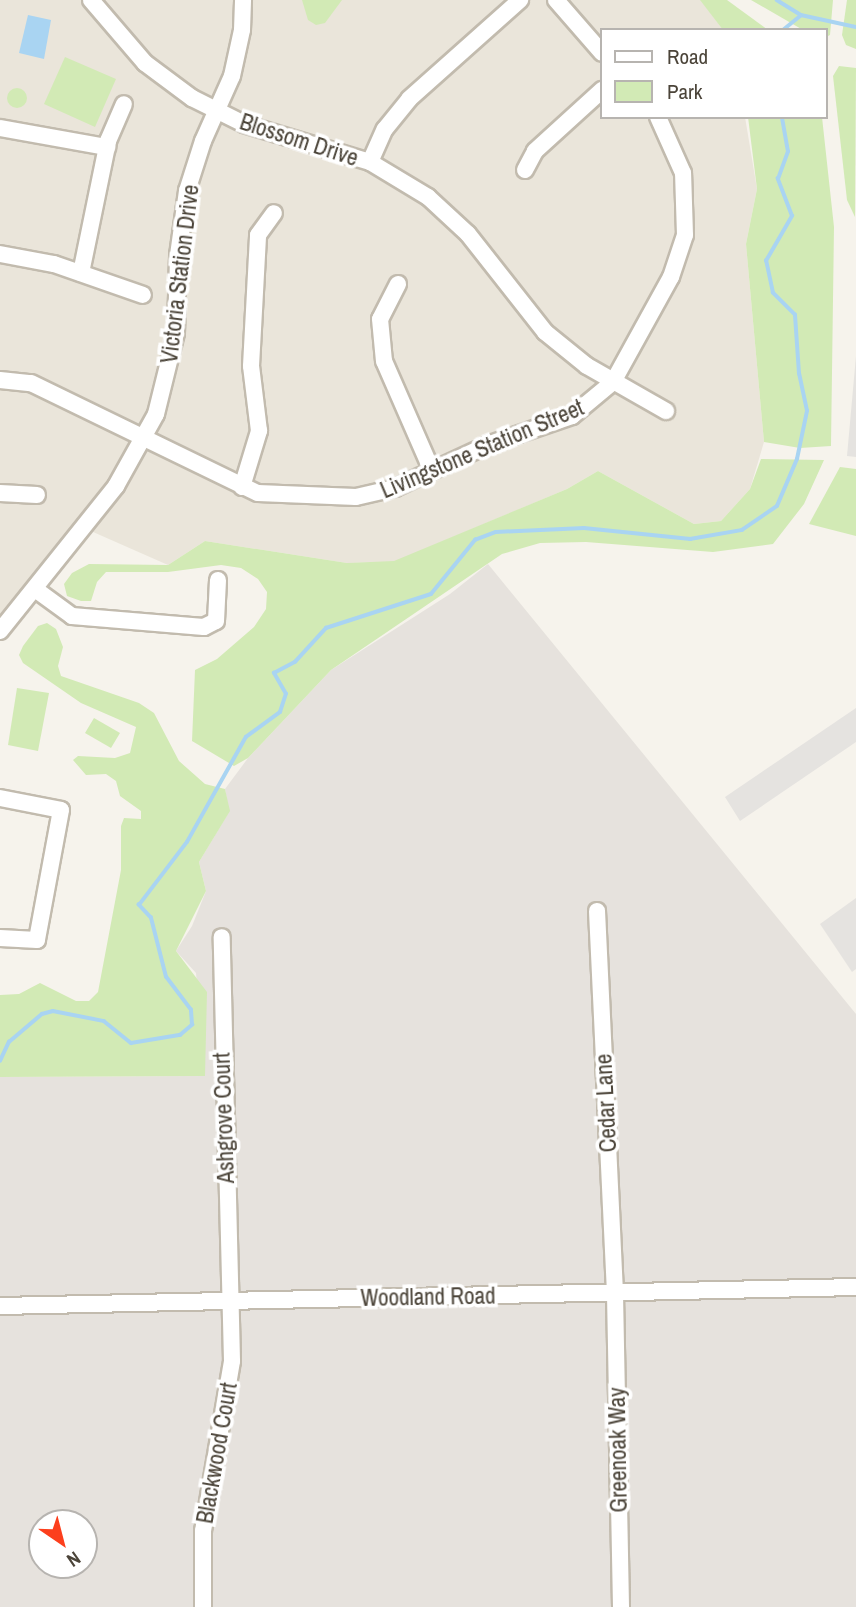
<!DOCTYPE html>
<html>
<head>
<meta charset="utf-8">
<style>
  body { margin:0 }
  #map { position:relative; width:856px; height:1607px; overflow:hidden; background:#f6f3ec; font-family:"Archivo Narrow",sans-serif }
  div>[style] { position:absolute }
  .residential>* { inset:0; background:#eae5da }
  .industrial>* { inset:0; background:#e6e2dd }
  .green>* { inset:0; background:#d2eab5 }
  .round { border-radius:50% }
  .parking>* { inset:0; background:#e5e3e0 }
  .water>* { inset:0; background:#a9d4f2 }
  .stream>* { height:3.5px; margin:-1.75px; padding:0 1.75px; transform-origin:1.75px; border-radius:1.75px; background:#a9d4f2 }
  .roads { filter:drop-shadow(2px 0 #c2bbae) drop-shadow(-2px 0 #c2bbae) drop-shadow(0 2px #c2bbae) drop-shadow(0 -2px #c2bbae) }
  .minor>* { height:16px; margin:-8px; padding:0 8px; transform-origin:8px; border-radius:8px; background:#fff }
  span { translate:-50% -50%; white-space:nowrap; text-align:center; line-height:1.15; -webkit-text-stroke:7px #fff; paint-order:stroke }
  .street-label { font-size:23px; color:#4b4439 }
  .legend { position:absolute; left:600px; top:28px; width:228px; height:91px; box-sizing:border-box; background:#fff; border:2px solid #b7b4b0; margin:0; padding:9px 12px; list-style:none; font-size:21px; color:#4b4439 }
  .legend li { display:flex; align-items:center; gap:14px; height:35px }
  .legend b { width:35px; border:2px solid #b7b4b0 }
  .north { position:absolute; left:28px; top:1509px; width:70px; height:70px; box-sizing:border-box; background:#fff; border:2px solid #b7b4b0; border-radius:50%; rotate:145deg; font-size:19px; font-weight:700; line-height:28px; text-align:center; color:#4b4439 }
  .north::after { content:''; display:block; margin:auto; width:24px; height:32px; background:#fc3f1d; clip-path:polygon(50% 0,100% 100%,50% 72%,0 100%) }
</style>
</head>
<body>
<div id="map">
  <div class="residential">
    <div style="clip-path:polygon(0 0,701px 0,723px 30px,602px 30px,602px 117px,745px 117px,757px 189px,746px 244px,764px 442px,750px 489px,721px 521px,694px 524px,598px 471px,567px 489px,394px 562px,347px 563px,205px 541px,168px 565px,84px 528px,0 630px)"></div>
  </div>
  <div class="industrial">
    <div style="clip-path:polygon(evenodd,488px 564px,856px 1014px,856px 1607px,0 1607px,0 1077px,205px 1076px,196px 973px,176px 951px,192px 926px,206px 891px,199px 862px,229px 812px,225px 789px,248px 758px,331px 670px,450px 594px,488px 564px,42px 1523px,84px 1523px,84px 1565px,42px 1565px,42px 1523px)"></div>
  </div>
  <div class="green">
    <div style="clip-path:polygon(302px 0,342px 0,325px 23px,316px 25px,308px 20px)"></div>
    <div style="clip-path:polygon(700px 0,727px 0,768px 30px,723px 30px)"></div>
    <div style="clip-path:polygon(751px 0,833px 0,830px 35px,826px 37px,826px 30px,803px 30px)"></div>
    <div style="clip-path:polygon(847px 0,856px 0,856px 49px,846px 45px,842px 35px)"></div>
    <div style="clip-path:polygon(65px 57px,116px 79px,95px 127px,44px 104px)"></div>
    <div style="clip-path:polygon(839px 66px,856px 68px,855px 217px,847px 200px,833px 76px)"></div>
    <div class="round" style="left:7px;top:88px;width:20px;height:20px"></div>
    <div style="clip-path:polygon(748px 117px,822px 117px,834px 227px,831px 446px,800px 448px,764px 442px,746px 244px,757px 189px)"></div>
    <div style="clip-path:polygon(761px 459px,824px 460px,804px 504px,773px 544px,713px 552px,586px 542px,540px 543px,502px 554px,331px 670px,248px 758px,234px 766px,192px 741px,195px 670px,217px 659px,254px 627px,266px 609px,267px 592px,258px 579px,241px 568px,221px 565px,168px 572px,106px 572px,97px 582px,91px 601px,81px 601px,67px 596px,64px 584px,72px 573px,89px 564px,168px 565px,205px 541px,347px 563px,394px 561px,567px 489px,598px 471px,694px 524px,721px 521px,750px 489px)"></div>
    <div style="clip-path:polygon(840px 467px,856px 469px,856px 536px,809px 524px)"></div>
    <div style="clip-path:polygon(47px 623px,56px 629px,63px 647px,58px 666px,61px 676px,139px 703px,154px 713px,179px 761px,205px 784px,225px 789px,230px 811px,199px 862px,206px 891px,176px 951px,207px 992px,205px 1076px,0 1077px,0 995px,19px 994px,40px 983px,76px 1001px,89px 1001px,98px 992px,121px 870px,121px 826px,124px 818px,141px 819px,141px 811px,120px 796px,116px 781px,106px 774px,86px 775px,73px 760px,78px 756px,115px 758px,130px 753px,136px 727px,81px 703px,23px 663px,19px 655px,23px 646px,38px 626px)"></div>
    <div style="clip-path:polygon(17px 688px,49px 693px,38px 751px,8px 745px)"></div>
    <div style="clip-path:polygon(94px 718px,120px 733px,111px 748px,85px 733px)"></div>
  </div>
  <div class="parking">
    <div style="clip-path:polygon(856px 356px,856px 457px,847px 456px)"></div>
    <div style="clip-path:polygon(856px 708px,856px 742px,740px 821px,725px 797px)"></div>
    <div style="clip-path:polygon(856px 898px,856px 969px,852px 972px,820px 924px)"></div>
  </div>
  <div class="water">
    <div style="clip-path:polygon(28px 15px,51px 20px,44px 59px,19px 53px)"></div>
  </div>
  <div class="stream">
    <div style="left:777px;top:0;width:28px;rotate:32deg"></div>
    <div style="left:801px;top:15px;width:56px;rotate:12.3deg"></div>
    <div style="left:783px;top:30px;width:22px;rotate:-39deg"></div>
    <div style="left:0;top:1061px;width:21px;rotate:-65deg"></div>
    <div style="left:9px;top:1042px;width:43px;rotate:-40.3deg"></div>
    <div style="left:42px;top:1014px;width:11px;rotate:-15deg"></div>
    <div style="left:53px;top:1011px;width:52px;rotate:11.1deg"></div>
    <div style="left:104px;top:1021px;width:35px;rotate:39deg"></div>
    <div style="left:131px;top:1043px;width:50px;rotate:-9.3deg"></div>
    <div style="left:180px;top:1035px;width:16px;rotate:-40deg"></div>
    <div style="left:192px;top:1025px;width:15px;rotate:-94deg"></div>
    <div style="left:191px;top:1010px;width:41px;rotate:-127.1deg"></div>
    <div style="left:166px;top:977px;width:61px;rotate:-104.3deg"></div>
    <div style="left:151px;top:918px;width:18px;rotate:-133deg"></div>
    <div style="left:139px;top:905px;width:79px;rotate:-52.7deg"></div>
    <div style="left:187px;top:842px;width:120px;rotate:-60.7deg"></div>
    <div style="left:246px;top:737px;width:42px;rotate:-36.3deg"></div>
    <div style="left:280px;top:712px;width:19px;rotate:-72deg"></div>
    <div style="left:286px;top:694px;width:24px;rotate:-120deg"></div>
    <div style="left:274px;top:673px;width:24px;rotate:-28deg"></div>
    <div style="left:295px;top:662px;width:46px;rotate:-47.6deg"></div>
    <div style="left:326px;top:628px;width:110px;rotate:-17.9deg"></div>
    <div style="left:431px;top:594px;width:70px;rotate:-50.8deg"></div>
    <div style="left:475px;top:540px;width:22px;rotate:-21deg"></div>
    <div style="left:496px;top:532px;width:88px;rotate:-2.6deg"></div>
    <div style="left:584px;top:528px;width:107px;rotate:5.9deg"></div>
    <div style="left:690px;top:539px;width:53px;rotate:-9.8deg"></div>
    <div style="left:742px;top:530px;width:42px;rotate:-34.4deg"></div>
    <div style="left:777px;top:506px;width:51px;rotate:-66.9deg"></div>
    <div style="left:797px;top:459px;width:49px;rotate:-78.2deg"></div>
    <div style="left:807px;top:411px;width:38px;rotate:-102deg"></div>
    <div style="left:799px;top:374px;width:59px;rotate:-93.9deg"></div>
    <div style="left:795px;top:315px;width:31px;rotate:-135deg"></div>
    <div style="left:773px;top:293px;width:33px;rotate:-102deg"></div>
    <div style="left:766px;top:261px;width:52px;rotate:-60deg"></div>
    <div style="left:792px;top:216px;width:40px;rotate:-111deg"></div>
    <div style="left:778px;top:179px;width:29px;rotate:-70deg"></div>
    <div style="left:788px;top:152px;width:36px;rotate:-100deg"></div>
  </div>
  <div class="roads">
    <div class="minor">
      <div style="left:91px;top:0;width:83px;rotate:49.4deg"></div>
      <div style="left:145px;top:63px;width:59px;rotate:36.7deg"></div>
      <div style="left:192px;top:98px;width:58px;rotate:26.6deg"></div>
      <div style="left:244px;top:124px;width:132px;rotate:16.8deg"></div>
      <div style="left:370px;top:162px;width:68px;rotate:31.1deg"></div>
      <div style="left:428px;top:197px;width:54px;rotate:42.8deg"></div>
      <div style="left:468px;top:234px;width:125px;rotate:51.8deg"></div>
      <div style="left:545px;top:332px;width:54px;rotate:39deg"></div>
      <div style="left:587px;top:366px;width:91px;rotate:29.7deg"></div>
      <div style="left:556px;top:0;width:70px;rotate:49deg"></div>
      <div style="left:0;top:128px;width:109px;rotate:10.1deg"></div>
      <div style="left:370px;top:162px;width:36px;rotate:-66deg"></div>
      <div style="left:385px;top:129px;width:38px;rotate:-51deg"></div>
      <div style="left:409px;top:99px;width:149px;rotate:-41.7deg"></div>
      <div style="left:525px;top:170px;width:21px;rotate:-62deg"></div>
      <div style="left:535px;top:151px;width:91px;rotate:-42.3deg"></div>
      <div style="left:0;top:254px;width:55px;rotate:10.5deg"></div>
      <div style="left:54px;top:264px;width:94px;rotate:19.2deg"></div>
      <div style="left:81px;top:273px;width:135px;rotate:-78.4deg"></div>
      <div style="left:108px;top:141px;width:40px;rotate:-66.6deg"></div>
      <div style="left:398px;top:284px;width:39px;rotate:117deg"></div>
      <div style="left:380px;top:319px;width:42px;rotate:84.6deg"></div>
      <div style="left:384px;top:361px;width:120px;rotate:66.4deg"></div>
      <div style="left:0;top:380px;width:31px;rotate:6deg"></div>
      <div style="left:31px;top:383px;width:252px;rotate:25.9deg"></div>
      <div style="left:258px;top:493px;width:98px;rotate:2.3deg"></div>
      <div style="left:356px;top:497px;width:40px;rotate:-13deg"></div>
      <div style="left:395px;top:488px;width:105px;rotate:-24.9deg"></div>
      <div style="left:490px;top:444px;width:87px;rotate:-18.9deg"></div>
      <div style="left:572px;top:416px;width:53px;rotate:-39.7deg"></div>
      <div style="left:613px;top:382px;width:120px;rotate:-61.1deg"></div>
      <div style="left:671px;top:277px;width:44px;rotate:-71.6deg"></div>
      <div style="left:685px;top:235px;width:62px;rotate:-91.8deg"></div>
      <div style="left:683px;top:173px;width:61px;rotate:-114.1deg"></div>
      <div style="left:242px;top:487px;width:59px;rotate:-73.1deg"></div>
      <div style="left:259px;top:431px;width:65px;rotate:-97deg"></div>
      <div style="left:251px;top:366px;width:131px;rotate:-86.9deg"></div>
      <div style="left:258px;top:235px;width:27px;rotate:-54deg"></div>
      <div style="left:0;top:493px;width:37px;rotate:3deg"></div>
      <div style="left:35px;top:589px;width:46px;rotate:36.1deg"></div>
      <div style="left:72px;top:616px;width:132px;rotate:4.8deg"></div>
      <div style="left:204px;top:627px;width:13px;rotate:-27deg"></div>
      <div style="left:216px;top:621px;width:41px;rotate:-87.2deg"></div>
      <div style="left:0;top:631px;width:186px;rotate:-51.3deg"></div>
      <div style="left:116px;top:486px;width:82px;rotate:-60.9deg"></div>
      <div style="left:156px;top:414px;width:83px;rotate:-76.1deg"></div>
      <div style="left:176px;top:333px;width:78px;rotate:-88.5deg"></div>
      <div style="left:178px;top:255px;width:65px;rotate:-82deg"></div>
      <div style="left:187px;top:191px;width:52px;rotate:-72.3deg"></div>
      <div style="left:203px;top:141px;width:71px;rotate:-66deg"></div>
      <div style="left:232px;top:76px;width:47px;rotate:-77.7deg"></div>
      <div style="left:242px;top:30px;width:30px;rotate:-88deg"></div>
      <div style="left:0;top:798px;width:62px;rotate:11.1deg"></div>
      <div style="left:61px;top:810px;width:132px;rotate:100.5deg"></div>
      <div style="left:37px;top:940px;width:37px;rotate:-177deg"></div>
      <div style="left:597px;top:911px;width:383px;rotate:87.3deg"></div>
      <div style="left:615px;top:1294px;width:313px;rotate:88.9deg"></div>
      <div style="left:0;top:1306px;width:856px;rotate:-1.27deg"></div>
      <div style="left:203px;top:1607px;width:76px;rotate:-90deg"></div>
      <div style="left:203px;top:1531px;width:172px;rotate:-80.3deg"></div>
      <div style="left:232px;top:1361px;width:424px;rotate:-91.4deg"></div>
    </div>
  </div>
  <div class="street-label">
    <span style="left:299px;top:140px;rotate:18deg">Blossom Drive</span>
    <span style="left:180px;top:274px;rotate:-83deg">Victoria Station Drive</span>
    <span style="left:482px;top:449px;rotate:-23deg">Livingstone Station Street</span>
    <span style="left:606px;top:1103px;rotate:-93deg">Cedar Lane</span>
    <span style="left:224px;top:1118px;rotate:-92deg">Ashgrove Court</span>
    <span style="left:428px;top:1297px;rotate:-1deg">Woodland Road</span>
    <span style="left:618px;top:1450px;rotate:-91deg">Greenoak Way</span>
    <span style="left:217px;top:1453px;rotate:-80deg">Blackwood Court</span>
  </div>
  <ul class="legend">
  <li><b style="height:9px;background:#fff"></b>Road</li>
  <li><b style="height:19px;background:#d2eab5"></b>Park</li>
  </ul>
  <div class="north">N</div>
</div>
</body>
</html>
